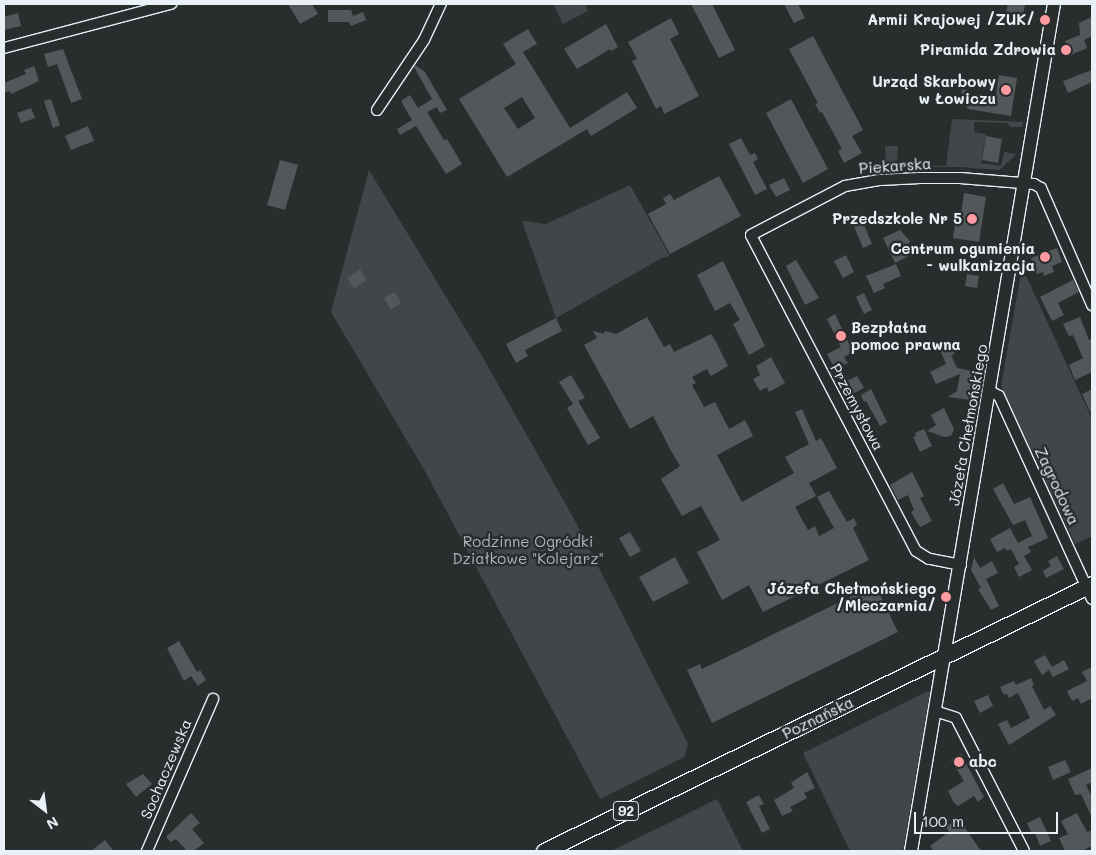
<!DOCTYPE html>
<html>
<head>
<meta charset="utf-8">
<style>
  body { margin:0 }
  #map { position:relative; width:1096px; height:855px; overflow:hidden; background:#2a2d2e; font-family:Mali,sans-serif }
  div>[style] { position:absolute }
  .green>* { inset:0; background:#424648 }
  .building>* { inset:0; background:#535759 }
  .roads { filter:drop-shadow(1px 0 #e8f1f8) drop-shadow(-1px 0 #e8f1f8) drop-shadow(0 1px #e8f1f8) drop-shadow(0 -1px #e8f1f8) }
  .minor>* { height:10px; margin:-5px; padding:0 5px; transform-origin:5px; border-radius:5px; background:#2a2d2e }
  .tertiary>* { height:12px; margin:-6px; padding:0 6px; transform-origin:6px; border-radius:6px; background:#2a2d2e }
  .primary>* { height:15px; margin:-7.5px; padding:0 7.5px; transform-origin:7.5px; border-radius:7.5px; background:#2a2d2e }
  .dots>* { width:14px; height:14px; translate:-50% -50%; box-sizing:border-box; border:2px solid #2a2d2e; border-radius:50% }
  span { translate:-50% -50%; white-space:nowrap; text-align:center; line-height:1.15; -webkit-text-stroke:5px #2a2d2e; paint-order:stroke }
  .shield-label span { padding:1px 4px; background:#2a2d2e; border:1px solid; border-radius:4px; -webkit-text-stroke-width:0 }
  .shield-label { font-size:14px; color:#e8f1f8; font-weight:700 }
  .poi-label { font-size:15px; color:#e8f1f8; font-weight:700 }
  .right { translate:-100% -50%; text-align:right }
  .left { translate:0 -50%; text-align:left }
  .street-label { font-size:15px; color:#e8f1f8 }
  .park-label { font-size:15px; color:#aeb5ba }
  .frame { position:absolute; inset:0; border:5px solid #e8f1f8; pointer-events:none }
  .north { position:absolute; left:20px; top:785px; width:50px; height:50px; -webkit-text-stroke:4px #2a2d2e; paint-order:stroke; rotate:150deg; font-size:14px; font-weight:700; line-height:20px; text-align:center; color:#e8f1f8 }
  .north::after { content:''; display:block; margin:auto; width:18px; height:22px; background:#e8f1f8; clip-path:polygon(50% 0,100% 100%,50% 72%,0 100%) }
  .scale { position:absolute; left:914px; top:812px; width:144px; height:22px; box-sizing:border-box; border:2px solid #e8f1f8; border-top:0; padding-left:6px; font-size:15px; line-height:18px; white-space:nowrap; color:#e8f1f8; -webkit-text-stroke:4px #2a2d2e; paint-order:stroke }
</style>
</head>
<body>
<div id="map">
  <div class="green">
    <div style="clip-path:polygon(553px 4px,585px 4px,588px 11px,563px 24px)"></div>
    <div style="clip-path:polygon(952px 119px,1023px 122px,1022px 127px,1011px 127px,1007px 123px,974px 122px,974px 132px,986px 134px,981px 163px,1001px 166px,1004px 152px,1017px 154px,999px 170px,961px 167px,894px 167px,889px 173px,886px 169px,885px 146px,898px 146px,897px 165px,946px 166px)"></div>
    <div style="clip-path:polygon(369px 170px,482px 356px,573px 517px,688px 744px,684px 757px,600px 799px,426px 473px,331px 312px)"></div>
    <div style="clip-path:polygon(630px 185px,670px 256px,662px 258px,556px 318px,522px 221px,546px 224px)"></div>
    <div style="clip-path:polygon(1022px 267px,1092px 419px,1092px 536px,1075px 544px,1001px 386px)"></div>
    <div style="clip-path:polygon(928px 691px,930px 693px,903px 851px,850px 851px,803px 753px)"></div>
    <div style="clip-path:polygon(717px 799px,743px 851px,611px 851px,679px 818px)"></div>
  </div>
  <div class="building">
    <div style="clip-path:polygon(288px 4px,312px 4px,318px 14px,300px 24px)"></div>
    <div style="clip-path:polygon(691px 4px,712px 4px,735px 50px,719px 58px)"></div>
    <div style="clip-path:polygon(784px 4px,798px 4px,805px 18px,794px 23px)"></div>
    <div style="clip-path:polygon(1008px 4px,1025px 4px,1023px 16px,1006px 13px)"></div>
    <div style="clip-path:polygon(328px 10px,351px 10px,353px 16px,363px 12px,366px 20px,351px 26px,349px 22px,328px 22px)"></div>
    <div style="clip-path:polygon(18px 13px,21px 26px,4px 30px,4px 17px)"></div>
    <div style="clip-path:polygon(1092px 17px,1092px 36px,1084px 40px,1087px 48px,1066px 57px,1063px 49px,1068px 47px,1065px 41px,1080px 35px,1079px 23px)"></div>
    <div style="clip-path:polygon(671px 18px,679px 34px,670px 39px,699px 96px,664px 114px,661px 106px,656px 109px,632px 61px,637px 59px,628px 42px)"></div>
    <div style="clip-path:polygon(606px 24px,618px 47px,611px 51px,610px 49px,577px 69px,564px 49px)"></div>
    <div style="clip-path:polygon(evenodd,528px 29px,537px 44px,523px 52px,570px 128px,627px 92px,637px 108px,591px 136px,587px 129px,507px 177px,459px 99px,516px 64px,503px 44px,528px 29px,522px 97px,535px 118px,518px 129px,504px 108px,522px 97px)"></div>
    <div style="clip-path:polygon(813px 36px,863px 130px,852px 136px,862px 153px,844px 163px,838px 151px,842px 149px,822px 112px,820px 113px,815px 104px,818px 103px,789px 49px)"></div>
    <div style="clip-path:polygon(63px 49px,82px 99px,71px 103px,57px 64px,48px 67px,44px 54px)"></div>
    <div style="clip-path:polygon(415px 65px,425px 72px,447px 110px,440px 113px,437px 107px,427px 112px,444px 140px,447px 139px,462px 164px,446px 174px,416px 126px,400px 135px,397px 129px,412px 120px,401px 101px,410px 95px,418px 108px,432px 99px,414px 67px)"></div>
    <div style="clip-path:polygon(34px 66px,39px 81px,11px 94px,10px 91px,4px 93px,4px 83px,26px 74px,24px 70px)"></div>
    <div style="clip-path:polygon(1092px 70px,1092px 82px,1068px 93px,1063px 81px)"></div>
    <div style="clip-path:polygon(999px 75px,1017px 78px,1011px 116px,968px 109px,958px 96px,961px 96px,962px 89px,970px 91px,970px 97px,995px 101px)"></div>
    <div style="clip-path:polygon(51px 99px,60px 125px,53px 128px,44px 101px)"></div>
    <div style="clip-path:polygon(791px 99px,828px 169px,803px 183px,766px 113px)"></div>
    <div style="clip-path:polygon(31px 108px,35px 118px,21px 123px,17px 113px)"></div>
    <div style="clip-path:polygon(88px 126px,94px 141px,71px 150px,65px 136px)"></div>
    <div style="clip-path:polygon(986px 136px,1002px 139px,998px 163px,982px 160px)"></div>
    <div style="clip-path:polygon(741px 138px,750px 155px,755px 153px,758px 159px,753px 162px,767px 189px,755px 195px,729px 144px)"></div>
    <div style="clip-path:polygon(280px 160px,298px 165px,285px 210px,267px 205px)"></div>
    <div style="clip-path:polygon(719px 176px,741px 216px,670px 254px,648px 214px,666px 204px,663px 198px,670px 194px,674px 200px)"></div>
    <div style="clip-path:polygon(784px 178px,790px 190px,776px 197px,769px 185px)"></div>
    <div style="clip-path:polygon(964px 193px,986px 197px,979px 242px,953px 238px,956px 219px,960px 220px)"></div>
    <div style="clip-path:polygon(859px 213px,872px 244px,863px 248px,850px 217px)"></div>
    <div style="clip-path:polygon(900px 230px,910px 241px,907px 247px,911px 255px,895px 263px,883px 238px)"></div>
    <div style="clip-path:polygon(1057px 248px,1062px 262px,1052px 266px,1054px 272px,1044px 276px,1043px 272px,1037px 274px,1031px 258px)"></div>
    <div style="clip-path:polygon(846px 255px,854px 272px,843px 278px,834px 261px)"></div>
    <div style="clip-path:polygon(796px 260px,819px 298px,805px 305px,786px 266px)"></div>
    <div style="clip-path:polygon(723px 261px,765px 346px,749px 355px,733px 324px,740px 320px,730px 303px,715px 311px,697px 275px)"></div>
    <div style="clip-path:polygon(896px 264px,901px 276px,883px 284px,885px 288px,874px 293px,866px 276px)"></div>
    <div style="clip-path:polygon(360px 269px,367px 280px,354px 289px,347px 278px)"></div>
    <div style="clip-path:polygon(967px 274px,979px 276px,977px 288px,965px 286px)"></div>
    <div style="clip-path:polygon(1073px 280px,1079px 292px,1058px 303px,1064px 315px,1052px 321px,1040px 297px)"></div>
    <div style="clip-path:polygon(395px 292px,401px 303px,391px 310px,384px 298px)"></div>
    <div style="clip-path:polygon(864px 293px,872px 310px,864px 314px,856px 297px)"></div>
    <div style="clip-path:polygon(835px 314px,853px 352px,844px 357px,848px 363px,835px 369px,827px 354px,841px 347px,827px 319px)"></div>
    <div style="clip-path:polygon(647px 317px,664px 347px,670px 344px,674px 352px,711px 334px,716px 342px,728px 366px,711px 376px,707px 369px,692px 377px,696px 383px,692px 385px,704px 407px,715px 402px,729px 429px,745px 420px,753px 436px,717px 455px,742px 502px,794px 473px,785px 457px,809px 444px,795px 412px,802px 409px,816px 441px,821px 438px,837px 468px,809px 483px,816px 496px,795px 507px,808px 530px,815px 526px,819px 536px,834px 528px,817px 497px,829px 491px,847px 522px,854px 518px,857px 525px,853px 528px,869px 560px,763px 612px,749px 585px,722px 600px,697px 552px,720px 540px,701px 506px,682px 516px,661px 479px,680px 466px,670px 449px,653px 416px,630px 429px,584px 345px,597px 338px,593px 331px,604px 334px,605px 331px,616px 334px)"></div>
    <div style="clip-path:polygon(1080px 317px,1089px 340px,1092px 339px,1092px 372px,1075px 380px,1069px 365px,1083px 358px,1073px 335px,1069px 336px,1063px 324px)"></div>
    <div style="clip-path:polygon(556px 318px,562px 331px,525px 350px,528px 356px,516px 363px,506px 344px)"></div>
    <div style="clip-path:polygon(951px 345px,955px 354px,951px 355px,957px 368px,972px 371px,975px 375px,971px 400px,948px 397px,957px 391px,960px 374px,936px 384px,930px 372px,946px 364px,940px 350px)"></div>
    <div style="clip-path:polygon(771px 357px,785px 383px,769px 392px,767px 387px,760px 391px,753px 379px,760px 375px,756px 366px)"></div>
    <div style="clip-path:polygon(571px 375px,585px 398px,578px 401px,600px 438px,588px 445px,567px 408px,573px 404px,559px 382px)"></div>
    <div style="clip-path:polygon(857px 376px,864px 388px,852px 394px,845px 382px)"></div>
    <div style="clip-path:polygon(871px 389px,887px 422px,880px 426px,866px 401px,864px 402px,861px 395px)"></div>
    <div style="clip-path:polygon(1092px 389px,1092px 416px,1082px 394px)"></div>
    <div style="clip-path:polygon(944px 408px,954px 429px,951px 436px,944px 437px,927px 431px,936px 425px,931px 415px)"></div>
    <div style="clip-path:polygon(924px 429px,932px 446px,920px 452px,913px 437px,916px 436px,915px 433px)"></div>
    <div style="clip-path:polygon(912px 472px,924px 496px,920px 498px,932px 521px,920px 527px,911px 512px,914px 510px,908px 495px,898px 500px,890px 485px)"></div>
    <div style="clip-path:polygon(1003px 483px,1014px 504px,1030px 497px,1048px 538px,1028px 547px,1031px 552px,1024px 556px,1032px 570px,1019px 577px,1014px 567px,1019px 564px,1011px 549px,1007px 551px,1005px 548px,997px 552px,990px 539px,1010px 528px,1018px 543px,1032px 536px,1025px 520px,1013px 525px,993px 489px)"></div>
    <div style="clip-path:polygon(630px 532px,641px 551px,630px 557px,619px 538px)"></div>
    <div style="clip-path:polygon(1057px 556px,1064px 569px,1046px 578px,1043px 571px,1051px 566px,1048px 561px)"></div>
    <div style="clip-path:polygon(675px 557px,689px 583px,653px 602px,639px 577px)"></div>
    <div style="clip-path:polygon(974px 557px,980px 568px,992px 561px,998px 573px,986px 579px,999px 606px,991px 610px,978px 589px,981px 588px,971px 570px)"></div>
    <div style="clip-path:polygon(875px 585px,898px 632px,712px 723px,687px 670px,700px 664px,702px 669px)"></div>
    <div style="clip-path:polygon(179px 641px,197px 672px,200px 670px,206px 680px,198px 686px,191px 676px,184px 681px,167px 648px)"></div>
    <div style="clip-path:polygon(1045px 655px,1052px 667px,1064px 660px,1069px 669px,1053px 677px,1049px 670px,1042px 675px,1034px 661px)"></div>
    <div style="clip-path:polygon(1092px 667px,1092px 698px,1081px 704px,1078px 698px,1072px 701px,1067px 691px,1087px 681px,1082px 672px)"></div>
    <div style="clip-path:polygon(1031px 678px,1034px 685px,1032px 686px,1044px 710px,1050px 706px,1056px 715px,1009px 745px,998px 724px,1007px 720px,1011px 728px,1030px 718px,1018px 693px,1009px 698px,1007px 694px,1004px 695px,1000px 687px,1014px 681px,1016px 685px)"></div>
    <div style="clip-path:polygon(988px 695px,993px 706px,980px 713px,974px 701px)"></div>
    <div style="clip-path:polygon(961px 754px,984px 797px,978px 802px,974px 796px,958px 806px,954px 803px,948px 791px,964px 781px,951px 760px)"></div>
    <div style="clip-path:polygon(1065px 760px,1071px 772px,1053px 780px,1048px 767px)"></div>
    <div style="clip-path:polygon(1092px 768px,1092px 782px,1086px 785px,1092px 797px,1092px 818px,1081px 794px,1075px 795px,1068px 779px)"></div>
    <div style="clip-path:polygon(807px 772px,815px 788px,804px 793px,807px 798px,790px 807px,793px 811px,782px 816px,774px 800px,794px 788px,791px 783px)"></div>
    <div style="clip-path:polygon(143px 774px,152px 784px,136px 797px,126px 784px)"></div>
    <div style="clip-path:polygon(759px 795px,764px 804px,759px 806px,770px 829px,762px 833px,746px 802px)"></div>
    <div style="clip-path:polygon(191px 813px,200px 823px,192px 829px,204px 843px,194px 851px,187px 851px,176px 839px,171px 842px,166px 837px)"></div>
    <div style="clip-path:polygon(1077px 813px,1087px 832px,1092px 830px,1092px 846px,1081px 851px,1065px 851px,1059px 838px,1068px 834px,1061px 821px)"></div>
    <div style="clip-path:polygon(1040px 817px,1051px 841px,1040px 846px,1035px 833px,1032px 834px,1027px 823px)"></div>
    <div style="clip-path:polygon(958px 818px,981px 851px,934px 851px,930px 846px,949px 832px,946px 827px)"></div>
    <div style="clip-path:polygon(105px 840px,114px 851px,91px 851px)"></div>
  </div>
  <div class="roads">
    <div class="minor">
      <div style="left:4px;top:48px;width:173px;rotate:-14.8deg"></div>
      <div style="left:377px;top:110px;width:84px;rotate:-56.1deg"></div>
      <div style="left:424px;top:40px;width:40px;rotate:-65deg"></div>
      <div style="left:990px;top:391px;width:10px;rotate:29deg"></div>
      <div style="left:999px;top:396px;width:223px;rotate:65.4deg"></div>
      <div style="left:961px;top:565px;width:33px;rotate:-169deg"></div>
      <div style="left:929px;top:559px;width:15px;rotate:-148deg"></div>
      <div style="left:916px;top:551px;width:356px;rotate:-117.6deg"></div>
      <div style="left:751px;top:235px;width:106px;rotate:-27.5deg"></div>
      <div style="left:845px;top:186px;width:36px;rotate:-10deg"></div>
      <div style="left:880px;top:180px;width:40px;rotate:-2.9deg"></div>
      <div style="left:920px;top:178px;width:40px"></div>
      <div style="left:960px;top:178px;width:74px;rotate:4.6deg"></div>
      <div style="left:1034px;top:184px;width:8px;rotate:30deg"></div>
      <div style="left:1041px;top:188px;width:128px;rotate:66.4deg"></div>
      <div style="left:935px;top:711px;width:22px;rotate:18deg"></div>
      <div style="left:956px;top:718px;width:149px;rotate:62.9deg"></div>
      <div style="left:147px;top:851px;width:166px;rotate:-66.5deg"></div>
    </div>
    <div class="tertiary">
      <div style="left:911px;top:851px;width:859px;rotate:-80.42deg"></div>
    </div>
    <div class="primary">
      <div style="left:544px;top:851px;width:610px;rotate:-25.98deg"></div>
    </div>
  </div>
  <div class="dots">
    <div style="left:1045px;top:20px;background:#ff9aa2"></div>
    <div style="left:1066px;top:50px;background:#ff9aa2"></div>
    <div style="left:1006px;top:90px;background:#ff9aa2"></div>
    <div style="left:972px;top:219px;background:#ff9aa2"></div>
    <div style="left:1045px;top:257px;background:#ff9aa2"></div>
    <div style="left:841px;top:336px;background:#ff9aa2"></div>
    <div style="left:946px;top:597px;background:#ff9aa2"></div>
    <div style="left:959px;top:762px;background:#ff9aa2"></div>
  </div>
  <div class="shield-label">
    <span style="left:626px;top:811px">92</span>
  </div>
  <div class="poi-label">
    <span class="right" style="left:1035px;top:20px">Armii Krajowej /ZUK/</span>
    <span class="right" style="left:1056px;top:50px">Piramida Zdrowia</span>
    <span class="right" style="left:996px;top:90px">Urząd Skarbowy<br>w Łowiczu</span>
    <span class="right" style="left:962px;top:219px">Przedszkole Nr 5</span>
    <span class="right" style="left:1035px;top:257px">Centrum ogumienia<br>- wulkanizacja</span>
    <span class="left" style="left:851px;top:336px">Bezpłatna<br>pomoc prawna</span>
    <span class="right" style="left:936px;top:597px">Józefa Chełmońskiego<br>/Mleczarnia/</span>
    <span class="left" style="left:969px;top:762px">abc</span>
  </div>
  <div class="street-label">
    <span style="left:895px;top:166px;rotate:-4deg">Piekarska</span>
    <span style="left:857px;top:407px;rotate:62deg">Przemysłowa</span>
    <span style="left:968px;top:425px;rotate:-80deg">Józefa Chełmońskiego</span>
    <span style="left:1057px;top:486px;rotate:65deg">Zagrodowa</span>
    <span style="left:818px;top:718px;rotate:-26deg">Poznańska</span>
    <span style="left:166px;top:769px;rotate:-67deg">Sochaczewska</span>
  </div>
  <div class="park-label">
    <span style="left:528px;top:550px">Rodzinne Ogródki<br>Działkowe "Kolejarz"</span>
  </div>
  <div class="frame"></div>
  <div class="north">N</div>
  <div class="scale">100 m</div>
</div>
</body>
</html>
